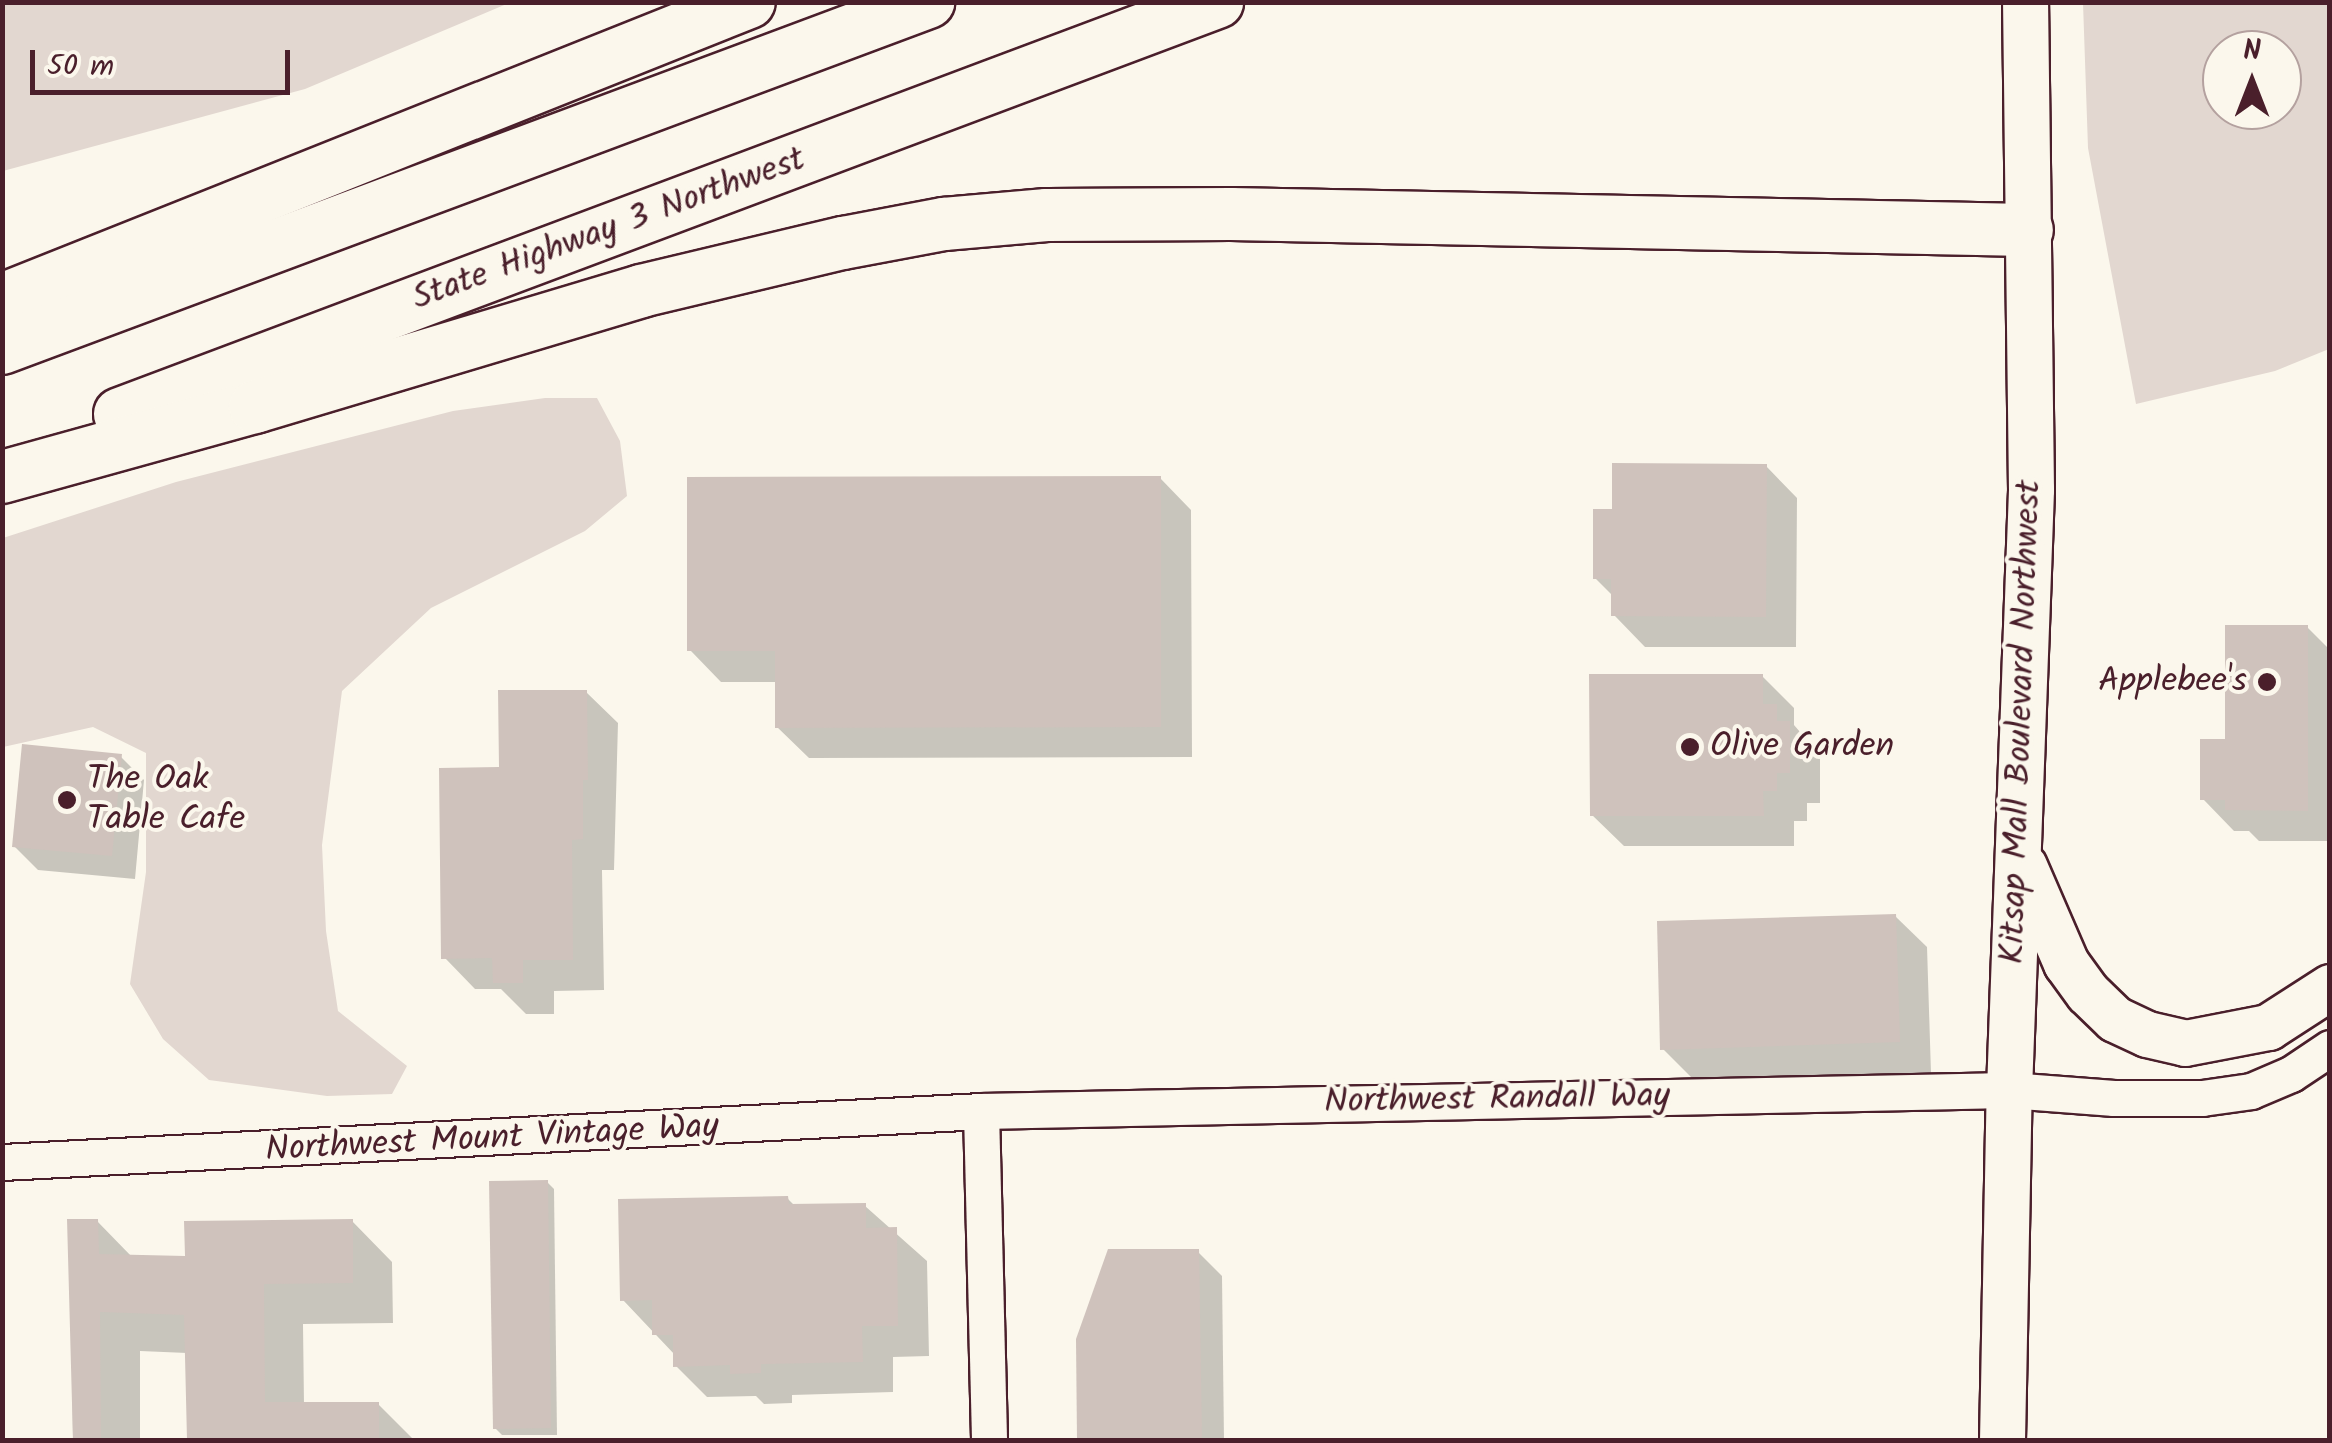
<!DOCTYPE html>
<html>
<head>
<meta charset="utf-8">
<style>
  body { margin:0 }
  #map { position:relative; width:2332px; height:1443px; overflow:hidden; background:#fbf7ec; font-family:Kalam,sans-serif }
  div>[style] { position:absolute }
  .green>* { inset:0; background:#e2d7d0 }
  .shadow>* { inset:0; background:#0003 }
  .building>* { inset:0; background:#cfc2bc }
  .roads { filter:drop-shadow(2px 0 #4a1f2b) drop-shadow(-2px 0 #4a1f2b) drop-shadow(0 2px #4a1f2b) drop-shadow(0 -2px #4a1f2b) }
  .minor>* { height:35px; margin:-17.5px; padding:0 17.5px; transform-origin:17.5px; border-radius:17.5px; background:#fbf7ec }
  .major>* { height:45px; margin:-22.5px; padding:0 22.5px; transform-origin:22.5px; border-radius:22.5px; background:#fbf7ec }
  .highway>* { height:52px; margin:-26px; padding:0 26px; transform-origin:26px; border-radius:26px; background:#fbf7ec }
  .dots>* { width:28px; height:28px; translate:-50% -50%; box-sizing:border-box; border:5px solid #fbf7ec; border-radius:50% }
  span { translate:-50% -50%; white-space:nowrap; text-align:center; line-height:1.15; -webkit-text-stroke:8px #fbf7ec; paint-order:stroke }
  .street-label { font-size:35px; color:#4a1f2b }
  .poi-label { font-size:35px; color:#4a1f2b }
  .right { translate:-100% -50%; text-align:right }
  .left { translate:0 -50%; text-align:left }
  .frame { position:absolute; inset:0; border:5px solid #4a1f2b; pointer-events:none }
  .north { position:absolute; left:2202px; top:30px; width:100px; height:100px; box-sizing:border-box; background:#fbf7ec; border:2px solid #b4a19f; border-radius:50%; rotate:0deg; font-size:28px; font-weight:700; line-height:40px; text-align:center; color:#4a1f2b }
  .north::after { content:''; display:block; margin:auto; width:35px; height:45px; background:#4a1f2b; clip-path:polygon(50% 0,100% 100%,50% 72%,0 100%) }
  .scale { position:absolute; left:30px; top:50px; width:260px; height:45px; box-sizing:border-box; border:5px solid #4a1f2b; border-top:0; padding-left:12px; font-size:30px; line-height:35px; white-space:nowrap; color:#4a1f2b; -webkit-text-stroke:8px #fbf7ec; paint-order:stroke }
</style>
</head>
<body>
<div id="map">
  <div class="green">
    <div style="clip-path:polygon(3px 2px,509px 2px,509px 3px,305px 89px,3px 171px)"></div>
    <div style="clip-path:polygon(evenodd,2083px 3px,2329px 3px,2329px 349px,2275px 371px,2136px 404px,2088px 148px,2083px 3px,2222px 50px,2282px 50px,2282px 110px,2222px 110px,2222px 50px)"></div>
    <div style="clip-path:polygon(545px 398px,597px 398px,620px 441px,627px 496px,585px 531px,431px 608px,342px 691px,322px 845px,326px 931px,338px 1011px,407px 1066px,392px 1094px,327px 1096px,209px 1080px,163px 1039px,130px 984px,146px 872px,146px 753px,93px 727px,3px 747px,3px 538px,176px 482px,453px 411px)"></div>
  </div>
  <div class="shadow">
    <div style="clip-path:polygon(1766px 466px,1797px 498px,1796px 647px,1645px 647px,1614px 615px,1614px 597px,1595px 578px,1615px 512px)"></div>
    <div style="clip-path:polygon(1160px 478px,1191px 510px,1192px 757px,809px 758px,777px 727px,777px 682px,721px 682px,690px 650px)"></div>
    <div style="clip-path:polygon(2307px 627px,2330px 650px,2330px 841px,2259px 841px,2249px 831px,2234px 831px,2203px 799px,2228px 741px)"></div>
    <div style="clip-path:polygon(1762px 676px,1794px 708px,1794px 725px,1820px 755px,1820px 803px,1807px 803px,1807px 821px,1794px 821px,1794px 846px,1624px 846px,1592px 815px)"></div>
    <div style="clip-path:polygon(586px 692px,618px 723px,614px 870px,602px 870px,604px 990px,554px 991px,554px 1014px,526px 1014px,501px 989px,475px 989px,444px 957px,501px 770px)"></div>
    <div style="clip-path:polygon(121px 757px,144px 780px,135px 879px,38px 870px,14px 846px)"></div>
    <div style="clip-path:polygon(1895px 916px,1927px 947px,1931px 1073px,1694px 1080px,1663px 1049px)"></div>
    <div style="clip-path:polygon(547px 1182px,554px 1189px,557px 1435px,502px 1435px,495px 1428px)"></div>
    <div style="clip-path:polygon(787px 1198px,796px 1207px,865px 1206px,927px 1261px,929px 1356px,893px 1357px,893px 1392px,792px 1395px,792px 1403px,764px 1404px,756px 1396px,707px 1397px,676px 1366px,675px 1355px,623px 1300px)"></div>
    <div style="clip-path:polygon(97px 1221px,133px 1258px,188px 1259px,352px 1221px,392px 1262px,393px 1323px,303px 1324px,304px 1404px,378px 1404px,414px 1440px,189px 1440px,187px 1353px,140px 1351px,140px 1440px,73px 1440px,70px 1222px)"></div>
    <div style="clip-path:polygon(1198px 1252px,1222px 1276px,1224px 1440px,1079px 1440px,1078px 1339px)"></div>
  </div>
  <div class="building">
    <div style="clip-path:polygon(1612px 463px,1767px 464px,1766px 617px,1611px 616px,1611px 579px,1593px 579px,1593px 509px,1612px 509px)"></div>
    <div style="clip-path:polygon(1161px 476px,1161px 727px,775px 728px,775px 651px,687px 651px,687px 477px)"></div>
    <div style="clip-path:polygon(2225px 625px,2308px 625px,2308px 811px,2225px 810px,2225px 800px,2200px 800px,2200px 739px,2225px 739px)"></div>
    <div style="clip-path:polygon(1589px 674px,1763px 674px,1763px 704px,1777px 704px,1777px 721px,1790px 721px,1790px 773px,1777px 773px,1777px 791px,1763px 791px,1764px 816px,1590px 816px)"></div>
    <div style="clip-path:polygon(498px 690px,587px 690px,588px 780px,583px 780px,583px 839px,572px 840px,573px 960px,523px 960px,523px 983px,493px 983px,492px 958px,441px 959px,439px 768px,499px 767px)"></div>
    <div style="clip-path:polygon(22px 744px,122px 754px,112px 856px,12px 847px)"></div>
    <div style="clip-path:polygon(1896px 914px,1900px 1042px,1660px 1050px,1657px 921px)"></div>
    <div style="clip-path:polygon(548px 1180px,551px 1428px,493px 1429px,489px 1181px)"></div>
    <div style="clip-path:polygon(788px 1196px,789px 1204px,866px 1203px,866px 1228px,897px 1227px,898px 1326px,862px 1326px,863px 1362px,761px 1364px,761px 1373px,730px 1374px,730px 1365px,673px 1367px,673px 1335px,652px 1335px,652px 1300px,620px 1301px,618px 1199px)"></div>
    <div style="clip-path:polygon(67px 1219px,98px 1219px,99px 1254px,185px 1256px,184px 1221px,353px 1219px,353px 1283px,264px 1284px,265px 1402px,379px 1402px,379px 1440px,187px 1440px,184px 1315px,100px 1312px,101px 1440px,73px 1440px)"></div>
    <div style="clip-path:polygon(1108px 1249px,1199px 1249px,1202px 1440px,1077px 1440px,1076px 1339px)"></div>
  </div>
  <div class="roads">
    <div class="minor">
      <div style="left:981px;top:1111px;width:329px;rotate:88.6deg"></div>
      <div style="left:2px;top:1162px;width:980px;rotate:-2.98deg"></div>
      <div style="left:981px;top:1111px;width:1028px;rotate:-1.17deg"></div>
      <div style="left:2009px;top:1090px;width:105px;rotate:4.4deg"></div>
      <div style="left:2114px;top:1098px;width:88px"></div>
      <div style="left:2202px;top:1098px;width:49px;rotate:-8.1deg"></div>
      <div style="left:2251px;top:1091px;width:43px;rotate:-23deg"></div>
      <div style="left:2291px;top:1074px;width:47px;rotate:-33.7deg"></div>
    </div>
    <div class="major">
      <div style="left:2024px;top:866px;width:106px;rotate:66.6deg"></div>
      <div style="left:2066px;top:963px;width:37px;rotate:54deg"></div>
      <div style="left:2088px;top:993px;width:37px;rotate:44deg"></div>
      <div style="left:2115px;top:1019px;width:35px;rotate:25deg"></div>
      <div style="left:2147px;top:1034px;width:39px;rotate:13deg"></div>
      <div style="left:2185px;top:1043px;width:85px;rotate:-10.9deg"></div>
      <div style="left:2268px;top:1027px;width:74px;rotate:-32.8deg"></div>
      <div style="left:2002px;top:1440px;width:350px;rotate:-88.9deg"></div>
      <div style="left:2009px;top:1090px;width:601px;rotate:-87.9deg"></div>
      <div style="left:2031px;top:489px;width:487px;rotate:-90.7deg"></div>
    </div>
    <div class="highway">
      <div style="left:2px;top:300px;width:804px;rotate:-21.75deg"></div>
      <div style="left:2px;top:348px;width:989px;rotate:-20.49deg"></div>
      <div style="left:120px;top:414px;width:1172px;rotate:-20.58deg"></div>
      <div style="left:2px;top:477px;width:263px;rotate:-15.5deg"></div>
      <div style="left:255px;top:407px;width:403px;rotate:-16.7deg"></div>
      <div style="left:641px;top:291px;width:208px;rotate:-13.4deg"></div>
      <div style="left:843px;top:243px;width:103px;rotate:-10.7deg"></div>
      <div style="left:944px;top:224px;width:103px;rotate:-5deg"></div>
      <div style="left:1047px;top:215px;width:184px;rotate:-0.3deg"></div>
      <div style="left:1231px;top:214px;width:796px;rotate:1.15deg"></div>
    </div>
  </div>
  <div class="dots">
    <div style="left:2267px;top:682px;background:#4a1f2b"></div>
    <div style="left:1690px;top:747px;background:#4a1f2b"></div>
    <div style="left:67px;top:800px;background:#4a1f2b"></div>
  </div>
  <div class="street-label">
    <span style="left:609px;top:230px;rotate:-20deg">State Highway 3 Northwest</span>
    <span style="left:2022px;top:722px;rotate:-88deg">Kitsap Mall Boulevard Northwest</span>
    <span style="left:1497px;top:1100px;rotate:-1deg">Northwest Randall Way</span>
    <span style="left:492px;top:1139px;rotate:-3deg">Northwest Mount Vintage Way</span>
  </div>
  <div class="poi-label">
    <span class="right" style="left:2247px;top:682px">Applebee's</span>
    <span class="left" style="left:1710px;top:747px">Olive Garden</span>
    <span class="left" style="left:87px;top:800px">The Oak<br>Table Cafe</span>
  </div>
  <div class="frame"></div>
  <div class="north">N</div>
  <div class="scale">50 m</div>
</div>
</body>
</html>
